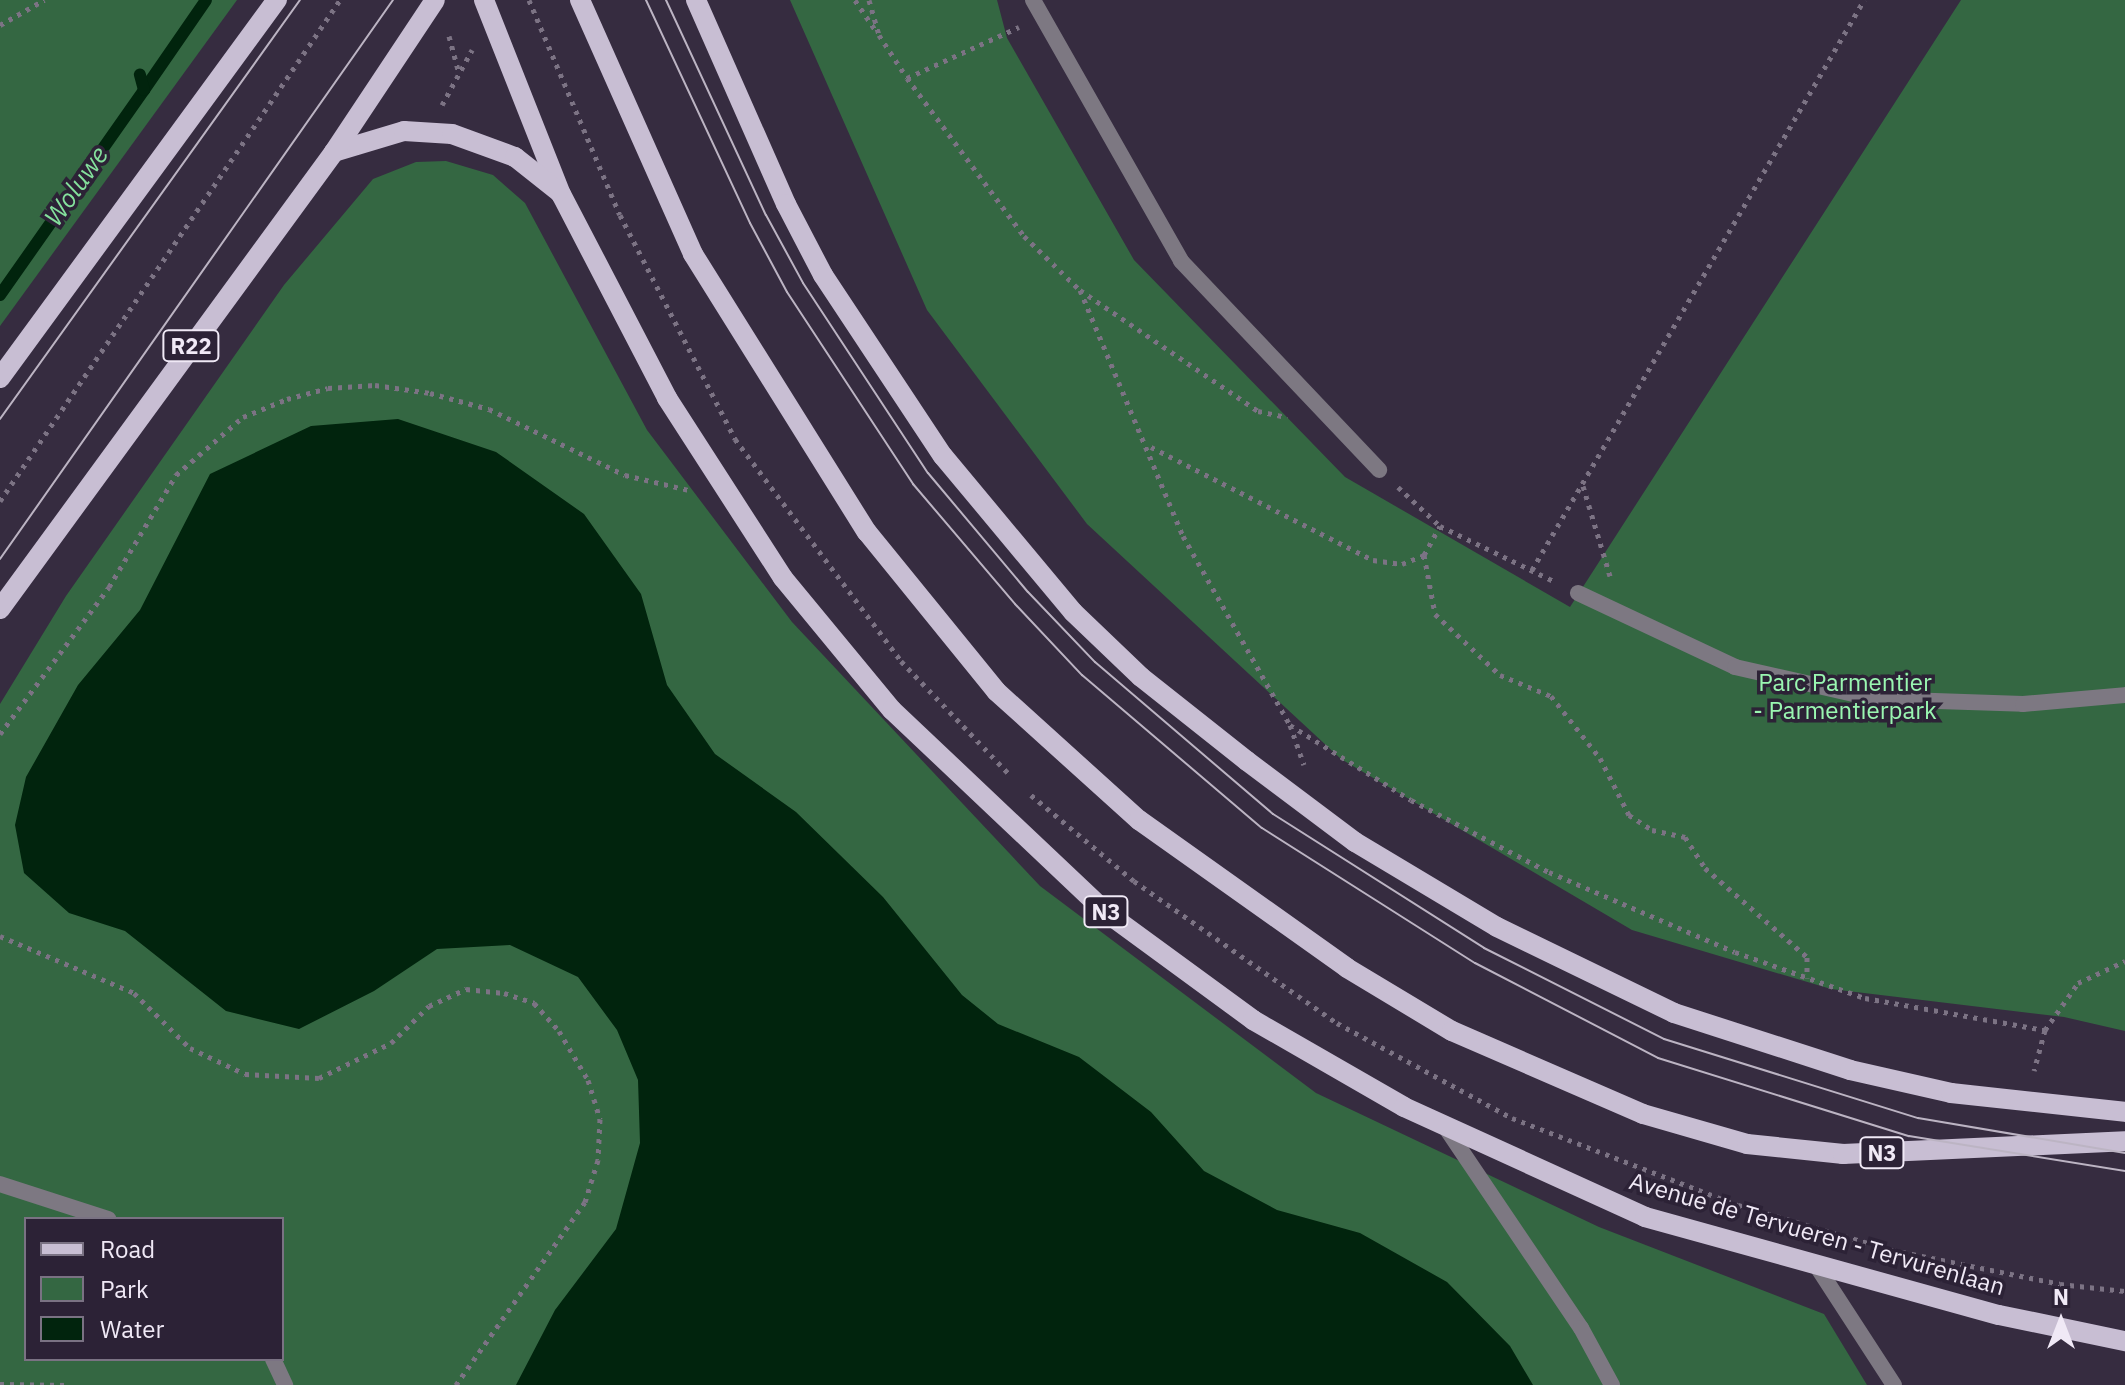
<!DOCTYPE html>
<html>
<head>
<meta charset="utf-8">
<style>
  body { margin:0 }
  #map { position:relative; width:2125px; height:1385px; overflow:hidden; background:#362c40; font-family:"IBM Plex Sans",sans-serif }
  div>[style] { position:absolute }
  .green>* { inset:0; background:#346742 }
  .water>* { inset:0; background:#01240d }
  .stream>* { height:12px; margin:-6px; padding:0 6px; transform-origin:6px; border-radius:6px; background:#01240d }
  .path>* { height:5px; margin-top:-2.5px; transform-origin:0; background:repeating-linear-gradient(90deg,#7c7384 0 4px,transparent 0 10px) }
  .lane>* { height:16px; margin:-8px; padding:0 8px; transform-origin:8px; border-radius:8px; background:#7d7882 }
  .street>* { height:16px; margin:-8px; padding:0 8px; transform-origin:8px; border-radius:8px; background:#7d7882 }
  .primary>* { height:20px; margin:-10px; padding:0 10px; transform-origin:10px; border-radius:10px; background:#c8bed3 }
  .tram>* { height:2px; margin:-1px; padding:0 1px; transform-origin:1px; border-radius:1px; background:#bcb4c3 }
  span { translate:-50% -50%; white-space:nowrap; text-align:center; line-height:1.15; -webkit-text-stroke:7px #2c2236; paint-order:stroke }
  .shield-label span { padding:2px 6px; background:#2c2236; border:2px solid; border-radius:6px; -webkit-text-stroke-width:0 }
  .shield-label { font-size:22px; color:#f0e9f6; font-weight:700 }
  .park-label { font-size:24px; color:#9af6b1 }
  .street-label { font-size:24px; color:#f0e9f6 }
  .water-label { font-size:26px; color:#84e09c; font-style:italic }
  .legend { position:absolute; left:24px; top:1217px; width:260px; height:144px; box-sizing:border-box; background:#2c2236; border:2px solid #7a7283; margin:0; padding:10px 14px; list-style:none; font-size:24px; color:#f0e9f6 }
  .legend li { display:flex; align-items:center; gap:16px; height:40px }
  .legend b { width:40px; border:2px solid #7a7283 }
  .north { position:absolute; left:2021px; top:1281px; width:80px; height:80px; -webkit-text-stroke:6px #2c2236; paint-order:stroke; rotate:0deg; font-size:22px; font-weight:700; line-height:32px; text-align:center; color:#f0e9f6 }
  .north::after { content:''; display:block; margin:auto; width:28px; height:36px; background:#f0e9f6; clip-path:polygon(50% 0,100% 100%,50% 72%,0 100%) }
</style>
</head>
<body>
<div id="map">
  <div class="green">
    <div style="clip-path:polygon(0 0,237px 0,0 326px)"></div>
    <div style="clip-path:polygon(790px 0,997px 0,1007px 38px,1134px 260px,1345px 477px,1570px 607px,1961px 0,2125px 0,2125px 1031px,2064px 1017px,1831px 989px,1632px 930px,1341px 759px,1087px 524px,927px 310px)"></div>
    <div style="clip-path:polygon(evenodd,446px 161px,493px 175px,525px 203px,647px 430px,792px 622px,1040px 886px,1316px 1093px,1599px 1227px,1824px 1314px,1867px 1385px,0 1385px,0 704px,66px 596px,284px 285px,373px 179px,416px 162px,446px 161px,26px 1219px,282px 1219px,282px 1359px,26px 1359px,26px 1219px)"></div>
  </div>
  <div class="water">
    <div style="clip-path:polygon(398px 419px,496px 452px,584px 514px,641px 594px,667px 685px,715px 754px,796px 812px,883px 897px,962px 995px,998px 1024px,1079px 1057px,1151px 1112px,1204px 1171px,1277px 1210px,1360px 1233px,1447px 1282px,1510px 1346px,1533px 1385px,516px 1385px,555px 1310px,616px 1229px,640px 1143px,638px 1080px,617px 1030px,578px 977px,510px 945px,437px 949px,374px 991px,299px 1029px,226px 1011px,125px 931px,69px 913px,24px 873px,15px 825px,26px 777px,78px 685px,140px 610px,210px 474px,311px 426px)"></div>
  </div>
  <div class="stream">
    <div style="left:144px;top:90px;width:109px;rotate:-55.4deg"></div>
    <div style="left:0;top:295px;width:251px;rotate:-54.9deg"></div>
    <div style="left:144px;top:90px;width:16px;rotate:-105deg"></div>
  </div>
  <div class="path">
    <div style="left:529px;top:0;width:233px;rotate:67.1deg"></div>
    <div style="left:620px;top:215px;width:252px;rotate:62.8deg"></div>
    <div style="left:735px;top:439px;width:277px;rotate:53.2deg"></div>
    <div style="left:901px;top:661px;width:156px;rotate:46.3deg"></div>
    <div style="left:855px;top:0;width:37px;rotate:56deg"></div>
    <div style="left:869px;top:0;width:36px;rotate:74deg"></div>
    <div style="left:879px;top:35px;width:51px;rotate:56.9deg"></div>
    <div style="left:907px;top:78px;width:197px;rotate:53.5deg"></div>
    <div style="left:1024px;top:236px;width:78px;rotate:44deg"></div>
    <div style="left:1080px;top:290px;width:215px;rotate:34.2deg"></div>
    <div style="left:1258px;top:411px;width:30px;rotate:12deg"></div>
    <div style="left:0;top:25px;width:51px;rotate:-29.6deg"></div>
    <div style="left:449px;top:36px;width:38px;rotate:75deg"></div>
    <div style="left:907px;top:78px;width:123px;rotate:-24.5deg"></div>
    <div style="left:442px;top:105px;width:63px;rotate:-61.4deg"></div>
    <div style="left:1080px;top:290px;width:267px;rotate:67.3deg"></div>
    <div style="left:1183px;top:536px;width:217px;rotate:60.5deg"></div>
    <div style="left:1290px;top:725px;width:142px;rotate:31.8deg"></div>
    <div style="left:1411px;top:800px;width:156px;rotate:27.6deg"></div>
    <div style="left:1549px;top:872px;width:202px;rotate:23.3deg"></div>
    <div style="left:1735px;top:952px;width:138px;rotate:19.5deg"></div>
    <div style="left:1865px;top:998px;width:183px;rotate:10.1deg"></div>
    <div style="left:2045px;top:1030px;width:42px;rotate:105deg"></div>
    <div style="left:1151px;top:447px;width:249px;rotate:27deg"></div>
    <div style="left:1373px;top:560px;width:29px;rotate:8deg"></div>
    <div style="left:1402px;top:564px;width:24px;rotate:-22deg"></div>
    <div style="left:1424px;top:555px;width:33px;rotate:-61deg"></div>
    <div style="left:1583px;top:486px;width:94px;rotate:73.3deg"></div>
    <div style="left:1398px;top:487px;width:57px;rotate:42.9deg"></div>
    <div style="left:1440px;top:526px;width:129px;rotate:25.8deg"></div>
    <div style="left:0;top:501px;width:605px;rotate:-55.84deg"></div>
    <div style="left:1424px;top:555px;width:60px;rotate:79.4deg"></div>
    <div style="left:1435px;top:614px;width:89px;rotate:43.2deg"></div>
    <div style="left:1500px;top:675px;width:55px;rotate:22.4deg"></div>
    <div style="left:1551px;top:696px;width:79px;rotate:51.7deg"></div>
    <div style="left:1600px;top:758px;width:64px;rotate:63deg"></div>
    <div style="left:1629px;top:815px;width:27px;rotate:33deg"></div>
    <div style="left:1652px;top:830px;width:34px;rotate:12deg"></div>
    <div style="left:1685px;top:837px;width:37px;rotate:57deg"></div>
    <div style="left:1705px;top:868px;width:135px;rotate:41.1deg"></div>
    <div style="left:1807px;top:957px;width:21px;rotate:90deg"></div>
    <div style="left:1532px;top:570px;width:660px;rotate:-59.78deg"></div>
    <div style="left:1290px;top:725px;width:42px;rotate:70.7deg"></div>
    <div style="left:0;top:734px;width:183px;rotate:-53.4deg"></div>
    <div style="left:109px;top:587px;width:131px;rotate:-59.1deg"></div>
    <div style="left:176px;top:475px;width:89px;rotate:-40.9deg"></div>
    <div style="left:243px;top:417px;width:48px;rotate:-22.2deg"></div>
    <div style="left:287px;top:399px;width:42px;rotate:-15deg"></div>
    <div style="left:328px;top:388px;width:47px;rotate:-3.7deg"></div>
    <div style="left:375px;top:385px;width:56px;rotate:8.3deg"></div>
    <div style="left:430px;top:393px;width:61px;rotate:15.2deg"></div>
    <div style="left:489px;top:409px;width:151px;rotate:25.9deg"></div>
    <div style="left:625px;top:475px;width:66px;rotate:13.2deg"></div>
    <div style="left:1031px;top:795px;width:134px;rotate:39.9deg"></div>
    <div style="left:1134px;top:881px;width:248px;rotate:35deg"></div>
    <div style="left:1337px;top:1023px;width:199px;rotate:28.5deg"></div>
    <div style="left:1512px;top:1118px;width:242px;rotate:21.1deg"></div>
    <div style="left:1738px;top:1205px;width:160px;rotate:16.3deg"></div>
    <div style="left:1892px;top:1250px;width:171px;rotate:11.4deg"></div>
    <div style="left:2060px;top:1284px;width:65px;rotate:6.1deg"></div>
    <div style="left:0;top:936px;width:146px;rotate:23deg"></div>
    <div style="left:134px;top:993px;width:78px;rotate:44.5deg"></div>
    <div style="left:190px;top:1048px;width:61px;rotate:25.3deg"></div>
    <div style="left:245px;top:1074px;width:74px;rotate:3.1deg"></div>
    <div style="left:319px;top:1078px;width:80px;rotate:-25.9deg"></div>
    <div style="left:391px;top:1043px;width:53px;rotate:-44.2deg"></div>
    <div style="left:429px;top:1006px;width:41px;rotate:-24.7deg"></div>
    <div style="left:466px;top:989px;width:38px;rotate:6deg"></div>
    <div style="left:504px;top:993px;width:32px;rotate:18deg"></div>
    <div style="left:534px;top:1003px;width:38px;rotate:48deg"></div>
    <div style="left:559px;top:1031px;width:57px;rotate:59.4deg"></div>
    <div style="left:588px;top:1080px;width:41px;rotate:72.9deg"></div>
    <div style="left:600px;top:1119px;width:41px;rotate:92.8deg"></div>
    <div style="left:598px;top:1160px;width:44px;rotate:107.2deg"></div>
    <div style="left:585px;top:1202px;width:224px;rotate:125.2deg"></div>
    <div style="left:2045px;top:1030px;width:57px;rotate:-54.9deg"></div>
    <div style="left:2078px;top:983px;width:52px;rotate:-25.1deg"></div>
    <div style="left:0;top:1384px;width:68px;rotate:0.8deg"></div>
  </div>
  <div class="lane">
    <div style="left:1578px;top:593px;width:174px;rotate:25.2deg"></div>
    <div style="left:1735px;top:667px;width:145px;rotate:12.8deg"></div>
    <div style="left:1876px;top:699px;width:147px;rotate:1.9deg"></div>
    <div style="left:2023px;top:704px;width:102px;rotate:-5deg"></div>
  </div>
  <div class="street">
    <div style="left:1033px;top:0;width:300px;rotate:60.4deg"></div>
    <div style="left:1181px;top:261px;width:288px;rotate:46.5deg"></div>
    <div style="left:1444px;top:1125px;width:245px;rotate:56deg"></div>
    <div style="left:1581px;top:1328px;width:65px;rotate:61.5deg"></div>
    <div style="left:0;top:1184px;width:114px;rotate:18deg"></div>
    <div style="left:1816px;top:1265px;width:143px;rotate:57deg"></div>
    <div style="left:273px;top:1359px;width:29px;rotate:65deg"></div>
  </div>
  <div class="primary">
    <div style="left:484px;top:0;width:209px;rotate:68.4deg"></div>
    <div style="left:561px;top:194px;width:230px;rotate:62.5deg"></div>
    <div style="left:667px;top:398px;width:214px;rotate:57.2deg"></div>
    <div style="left:783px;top:578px;width:171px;rotate:50.5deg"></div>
    <div style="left:892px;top:710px;width:296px;rotate:43.4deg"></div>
    <div style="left:1107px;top:913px;width:181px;rotate:36.2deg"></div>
    <div style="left:1253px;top:1020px;width:174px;rotate:29.9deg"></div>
    <div style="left:1404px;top:1107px;width:265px;rotate:24.5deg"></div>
    <div style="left:1645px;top:1217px;width:367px;rotate:15.5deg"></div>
    <div style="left:1999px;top:1315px;width:129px;rotate:11.7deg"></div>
    <div style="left:580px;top:0;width:278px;rotate:66deg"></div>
    <div style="left:693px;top:254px;width:328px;rotate:58deg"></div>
    <div style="left:867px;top:532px;width:205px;rotate:50.9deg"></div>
    <div style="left:996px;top:691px;width:193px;rotate:42.1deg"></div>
    <div style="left:1139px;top:820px;width:255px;rotate:35.4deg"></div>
    <div style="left:1347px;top:968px;width:122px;rotate:31deg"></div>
    <div style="left:1452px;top:1031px;width:208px;rotate:23.5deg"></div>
    <div style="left:1643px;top:1114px;width:108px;rotate:16.1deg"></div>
    <div style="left:1747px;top:1144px;width:97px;rotate:5.9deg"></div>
    <div style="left:1843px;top:1154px;width:282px;rotate:-2.6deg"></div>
    <div style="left:696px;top:0;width:223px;rotate:66.2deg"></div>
    <div style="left:786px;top:204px;width:80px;rotate:62.5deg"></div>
    <div style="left:823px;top:275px;width:217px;rotate:56.5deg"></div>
    <div style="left:943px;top:456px;width:203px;rotate:50.2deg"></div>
    <div style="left:1073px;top:612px;width:94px;rotate:43.7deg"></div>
    <div style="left:1141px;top:677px;width:135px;rotate:38.4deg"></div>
    <div style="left:1247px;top:761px;width:135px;rotate:36.9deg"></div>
    <div style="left:1355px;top:842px;width:165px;rotate:30.9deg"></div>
    <div style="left:1497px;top:927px;width:197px;rotate:25.9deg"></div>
    <div style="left:1674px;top:1013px;width:185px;rotate:17.9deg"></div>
    <div style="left:1850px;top:1070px;width:104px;rotate:12.8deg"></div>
    <div style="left:1951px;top:1093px;width:175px;rotate:6.2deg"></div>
    <div style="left:334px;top:152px;width:73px;rotate:-16.7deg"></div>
    <div style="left:404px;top:131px;width:48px;rotate:3.6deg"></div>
    <div style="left:452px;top:134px;width:67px;rotate:20.1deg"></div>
    <div style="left:515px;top:157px;width:55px;rotate:38.3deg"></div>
    <div style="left:0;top:378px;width:469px;rotate:-53.8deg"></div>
    <div style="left:0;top:609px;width:566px;rotate:-53.84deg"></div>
    <div style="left:334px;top:152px;width:182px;rotate:-56.4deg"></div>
  </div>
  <div class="tram">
    <div style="left:646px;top:0;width:246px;rotate:65deg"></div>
    <div style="left:750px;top:223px;width:78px;rotate:61.8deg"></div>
    <div style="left:787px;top:292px;width:230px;rotate:56.7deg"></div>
    <div style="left:913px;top:484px;width:157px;rotate:49.6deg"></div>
    <div style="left:1015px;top:604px;width:98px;rotate:46.7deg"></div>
    <div style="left:1082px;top:675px;width:236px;rotate:40.4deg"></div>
    <div style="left:1262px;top:828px;width:252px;rotate:32.4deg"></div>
    <div style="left:1475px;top:963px;width:206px;rotate:27.4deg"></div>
    <div style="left:1658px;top:1058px;width:263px;rotate:17.3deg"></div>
    <div style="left:1909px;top:1136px;width:219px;rotate:9.2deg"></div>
    <div style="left:666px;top:0;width:237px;rotate:65.1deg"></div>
    <div style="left:766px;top:215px;width:77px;rotate:61.4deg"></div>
    <div style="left:803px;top:283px;width:227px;rotate:56.7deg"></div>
    <div style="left:928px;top:473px;width:155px;rotate:50deg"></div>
    <div style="left:1028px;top:592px;width:97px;rotate:46.3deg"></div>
    <div style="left:1095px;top:662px;width:234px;rotate:40.5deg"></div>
    <div style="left:1273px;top:814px;width:250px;rotate:32.4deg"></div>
    <div style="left:1484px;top:948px;width:202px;rotate:26.8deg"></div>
    <div style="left:1664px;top:1039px;width:266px;rotate:17.3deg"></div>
    <div style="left:1918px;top:1118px;width:210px;rotate:9.6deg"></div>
    <div style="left:0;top:419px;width:515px;rotate:-54.4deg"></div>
    <div style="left:0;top:559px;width:683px;rotate:-54.89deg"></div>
  </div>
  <div class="shield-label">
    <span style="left:191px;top:346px">R22</span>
    <span style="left:1106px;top:912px">N3</span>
    <span style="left:1882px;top:1153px">N3</span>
  </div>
  <div class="park-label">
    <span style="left:1845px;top:697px">Parc Parmentier<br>- Parmentierpark</span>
  </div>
  <div class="street-label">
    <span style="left:1817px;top:1234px;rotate:16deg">Avenue de Tervueren - Tervurenlaan</span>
  </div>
  <div class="water-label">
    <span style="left:76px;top:186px;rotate:-55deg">Woluwe</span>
  </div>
  <ul class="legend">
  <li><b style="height:10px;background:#c8bed3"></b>Road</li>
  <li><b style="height:22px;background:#346742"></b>Park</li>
  <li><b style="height:22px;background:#01240d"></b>Water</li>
  </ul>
  <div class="north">N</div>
</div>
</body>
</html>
